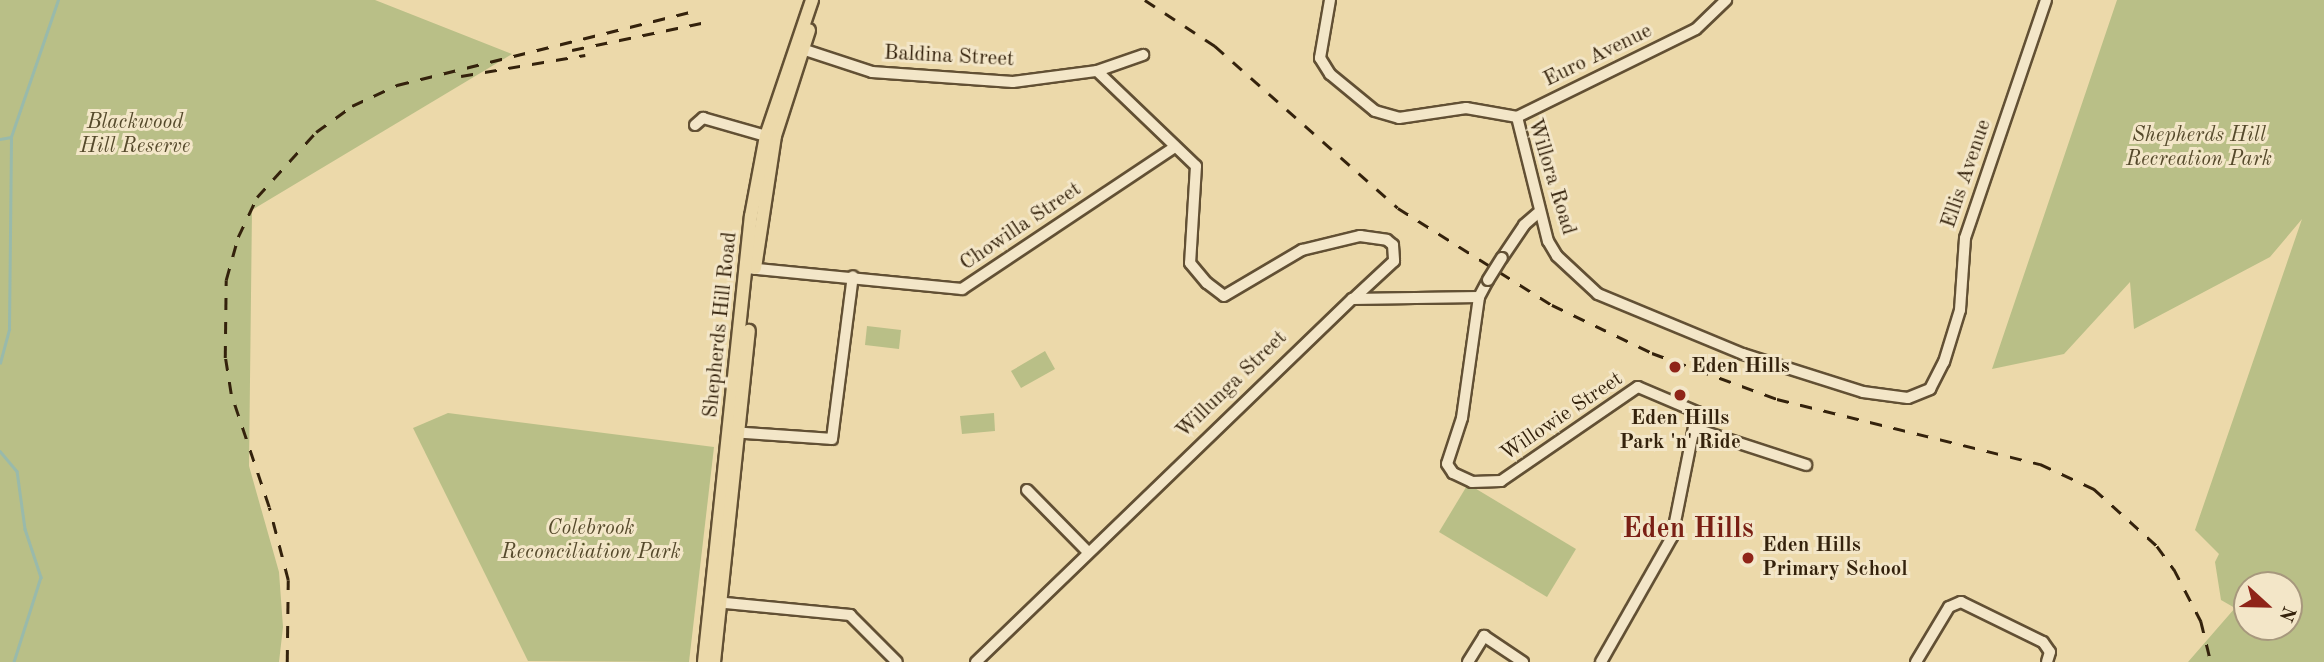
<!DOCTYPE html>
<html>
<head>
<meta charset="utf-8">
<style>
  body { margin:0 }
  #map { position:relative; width:2324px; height:662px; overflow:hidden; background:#ecd9aa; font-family:"Old Standard TT",serif }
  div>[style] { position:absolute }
  .green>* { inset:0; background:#b9bf87 }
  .stream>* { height:2.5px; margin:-1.25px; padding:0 1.25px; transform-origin:1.25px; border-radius:1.25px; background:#99baab }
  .roads { filter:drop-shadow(2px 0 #625034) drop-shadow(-2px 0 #625034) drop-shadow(0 2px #625034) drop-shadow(0 -2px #625034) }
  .minor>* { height:10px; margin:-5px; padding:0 5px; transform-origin:5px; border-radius:5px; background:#f3e6c8 }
  .major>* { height:12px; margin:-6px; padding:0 6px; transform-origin:6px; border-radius:6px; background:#ecd9aa }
  .rail>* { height:2.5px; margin-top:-1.25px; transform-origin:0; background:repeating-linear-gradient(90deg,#34220c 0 12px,transparent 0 24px) }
  .bridges { filter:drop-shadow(2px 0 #625034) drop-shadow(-2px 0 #625034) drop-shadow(0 2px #625034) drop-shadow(0 -2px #625034) }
  .minor-bridge>* { height:10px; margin:-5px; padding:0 5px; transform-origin:5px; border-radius:5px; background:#f3e6c8 }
  .dots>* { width:19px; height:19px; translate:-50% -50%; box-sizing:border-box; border:4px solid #f3e6c8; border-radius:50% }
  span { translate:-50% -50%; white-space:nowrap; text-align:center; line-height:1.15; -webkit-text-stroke:6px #f3e6c8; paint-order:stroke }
  .street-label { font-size:21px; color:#34220c }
  .park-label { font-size:21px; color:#55492b; font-style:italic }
  .poi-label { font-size:21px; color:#34220c; font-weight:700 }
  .left { translate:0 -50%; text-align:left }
  .district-label { font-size:28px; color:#7a1f14; font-weight:700 }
  .north { position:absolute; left:2233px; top:571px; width:70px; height:70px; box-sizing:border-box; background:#f3e6c8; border:2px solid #a7987d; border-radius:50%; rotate:112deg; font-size:19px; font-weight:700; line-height:28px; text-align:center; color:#34220c }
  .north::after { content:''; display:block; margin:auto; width:24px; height:32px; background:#8f2418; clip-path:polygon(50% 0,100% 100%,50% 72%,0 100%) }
</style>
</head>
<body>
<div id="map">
  <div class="green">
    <div style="clip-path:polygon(0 0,375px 0,512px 54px,252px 210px,249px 466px,279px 572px,283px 627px,279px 662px,0 662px)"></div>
    <div style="clip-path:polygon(evenodd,2117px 0,2324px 0,2324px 662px,2188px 662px,2235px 608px,2221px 600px,2215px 562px,2219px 554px,2195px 530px,2302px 219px,2270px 257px,2134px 329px,2130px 282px,2064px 354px,1992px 369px,2117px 0,2247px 585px,2289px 585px,2289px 627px,2247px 627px,2247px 585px)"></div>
    <div style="clip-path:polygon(867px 326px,901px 330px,899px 349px,865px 345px)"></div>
    <div style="clip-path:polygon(1045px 351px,1055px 369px,1021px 388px,1011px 371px)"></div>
    <div style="clip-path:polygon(448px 413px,714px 447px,689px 662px,528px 661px,413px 428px)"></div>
    <div style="clip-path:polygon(994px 413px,995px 431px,962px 434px,960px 416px)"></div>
    <div style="clip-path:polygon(1468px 484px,1576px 549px,1547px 597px,1439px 532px)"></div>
  </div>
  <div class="stream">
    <div style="left:0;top:139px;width:11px;rotate:-10deg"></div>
    <div style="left:11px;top:137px;width:145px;rotate:-71.1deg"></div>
    <div style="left:0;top:363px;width:35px;rotate:-75deg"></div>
    <div style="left:9px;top:329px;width:192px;rotate:-89.4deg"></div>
    <div style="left:0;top:451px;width:26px;rotate:50deg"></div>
    <div style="left:17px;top:471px;width:59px;rotate:82.1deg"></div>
    <div style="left:25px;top:529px;width:51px;rotate:71.6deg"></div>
    <div style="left:41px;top:577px;width:89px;rotate:107.6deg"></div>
  </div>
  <div class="roads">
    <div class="minor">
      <div style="left:1330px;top:0;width:59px;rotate:99.8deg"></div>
      <div style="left:1320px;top:58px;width:19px;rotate:58deg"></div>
      <div style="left:1330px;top:74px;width:58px;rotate:39.4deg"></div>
      <div style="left:1375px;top:111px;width:25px;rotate:16deg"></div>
      <div style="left:1399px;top:118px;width:68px;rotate:-8.5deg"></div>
      <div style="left:1466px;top:108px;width:52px;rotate:10deg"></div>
      <div style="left:1517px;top:117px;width:128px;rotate:76deg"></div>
      <div style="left:1548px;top:241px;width:17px;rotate:59deg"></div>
      <div style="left:1557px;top:256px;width:56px;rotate:42.8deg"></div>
      <div style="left:1598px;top:294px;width:157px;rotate:22.5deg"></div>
      <div style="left:1743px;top:354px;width:126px;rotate:17.6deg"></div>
      <div style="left:1863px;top:392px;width:45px;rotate:7.6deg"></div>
      <div style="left:1908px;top:398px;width:24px;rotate:-22deg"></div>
      <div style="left:1930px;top:389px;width:30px;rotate:-63deg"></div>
      <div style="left:1944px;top:362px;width:54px;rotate:-72.9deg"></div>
      <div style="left:1960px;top:310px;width:72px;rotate:-86deg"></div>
      <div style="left:1965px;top:238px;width:251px;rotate:-71.2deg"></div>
      <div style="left:799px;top:48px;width:77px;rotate:18.2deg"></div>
      <div style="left:872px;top:72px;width:141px;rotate:4.1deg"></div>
      <div style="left:1013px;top:82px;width:85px;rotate:-7.5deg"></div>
      <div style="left:1097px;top:71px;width:49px;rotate:-19.2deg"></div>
      <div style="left:1097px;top:71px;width:137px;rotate:43.8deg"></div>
      <div style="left:1196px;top:166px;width:97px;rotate:93.5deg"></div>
      <div style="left:1190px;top:263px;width:26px;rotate:50deg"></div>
      <div style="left:1207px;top:283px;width:21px;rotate:37deg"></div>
      <div style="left:1224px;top:296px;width:91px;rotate:-30.5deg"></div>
      <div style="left:1302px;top:250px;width:60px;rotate:-13.6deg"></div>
      <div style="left:1360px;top:236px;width:27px;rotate:8deg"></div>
      <div style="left:1387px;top:240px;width:8px;rotate:40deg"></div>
      <div style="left:1393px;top:245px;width:16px;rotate:86deg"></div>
      <div style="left:1394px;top:261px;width:56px;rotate:137.2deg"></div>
      <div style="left:1517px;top:117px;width:199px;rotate:-26.2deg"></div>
      <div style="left:1696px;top:29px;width:42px;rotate:-44deg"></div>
      <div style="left:695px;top:125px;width:11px;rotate:-41deg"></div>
      <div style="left:703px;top:118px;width:66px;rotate:15.9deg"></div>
      <div style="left:1502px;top:258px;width:40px;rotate:-56deg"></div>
      <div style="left:1524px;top:225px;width:18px;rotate:-41deg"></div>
      <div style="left:747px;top:268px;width:216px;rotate:5.6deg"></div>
      <div style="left:962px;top:289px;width:256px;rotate:-33.7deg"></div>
      <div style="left:1479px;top:297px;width:122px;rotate:98deg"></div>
      <div style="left:1462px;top:418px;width:48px;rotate:108.1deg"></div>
      <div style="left:1447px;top:464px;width:11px;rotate:56deg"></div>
      <div style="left:1453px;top:473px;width:21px;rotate:25deg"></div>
      <div style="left:1472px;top:482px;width:29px;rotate:-2deg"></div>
      <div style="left:1501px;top:481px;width:166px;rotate:-34.5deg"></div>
      <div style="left:1638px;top:387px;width:64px;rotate:23deg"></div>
      <div style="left:1697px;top:412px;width:127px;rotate:101.3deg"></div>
      <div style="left:1672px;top:537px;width:144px;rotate:119.6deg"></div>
      <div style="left:1696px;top:429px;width:116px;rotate:18.1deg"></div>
      <div style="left:732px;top:432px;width:100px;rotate:4deg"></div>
      <div style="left:832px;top:439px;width:164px;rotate:-82.7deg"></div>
      <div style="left:1027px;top:490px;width:87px;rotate:45.5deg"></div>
      <div style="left:715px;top:602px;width:136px;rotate:5.5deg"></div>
      <div style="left:850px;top:615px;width:66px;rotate:45deg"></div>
      <div style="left:976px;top:662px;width:523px;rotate:-43.99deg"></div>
      <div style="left:1352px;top:299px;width:127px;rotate:-0.9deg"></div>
      <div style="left:1479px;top:297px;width:19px;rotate:-62deg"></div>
      <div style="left:1468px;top:662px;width:31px;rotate:-58deg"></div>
      <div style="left:1484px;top:636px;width:47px;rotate:33.7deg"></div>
      <div style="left:1916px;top:662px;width:64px;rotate:-59deg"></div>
      <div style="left:1949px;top:607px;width:13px;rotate:-23deg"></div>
      <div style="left:1961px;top:602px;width:91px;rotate:26deg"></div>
      <div style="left:2043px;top:642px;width:12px;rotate:55deg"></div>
      <div style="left:2050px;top:652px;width:10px;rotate:107deg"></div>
    </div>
    <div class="major">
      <div style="left:755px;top:268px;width:134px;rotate:-81.4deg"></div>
      <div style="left:775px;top:136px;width:111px;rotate:-72.2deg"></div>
      <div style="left:704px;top:662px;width:448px;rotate:-84deg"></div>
      <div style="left:751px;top:216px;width:81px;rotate:-79.4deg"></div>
      <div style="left:766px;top:136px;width:144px;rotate:-71.3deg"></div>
      <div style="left:714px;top:662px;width:333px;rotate:-84deg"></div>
    </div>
  </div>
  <div class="rail">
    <div style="left:1145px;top:0;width:84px;rotate:33.3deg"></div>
    <div style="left:1215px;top:46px;width:244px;rotate:41.5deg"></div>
    <div style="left:1398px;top:208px;width:182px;rotate:32.2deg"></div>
    <div style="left:1552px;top:305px;width:111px;rotate:25.6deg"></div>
    <div style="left:1652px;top:353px;width:133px;rotate:20.2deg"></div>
    <div style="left:1777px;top:399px;width:271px;rotate:13.9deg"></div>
    <div style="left:2040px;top:464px;width:60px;rotate:24.8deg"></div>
    <div style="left:2094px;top:489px;width:85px;rotate:42.1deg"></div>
    <div style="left:2157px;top:546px;width:29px;rotate:54deg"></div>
    <div style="left:2174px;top:569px;width:59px;rotate:62.6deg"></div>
    <div style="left:2201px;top:621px;width:42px;rotate:76.3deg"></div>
    <div style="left:572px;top:50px;width:132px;rotate:-11.8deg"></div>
    <div style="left:461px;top:76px;width:126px;rotate:-9.6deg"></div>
    <div style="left:287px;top:662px;width:82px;rotate:-89.3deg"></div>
    <div style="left:288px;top:580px;width:75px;rotate:-104.6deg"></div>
    <div style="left:269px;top:507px;width:119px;rotate:-108.6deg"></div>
    <div style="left:231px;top:394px;width:36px;rotate:-99deg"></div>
    <div style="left:225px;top:358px;width:78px;rotate:-89.3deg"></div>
    <div style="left:226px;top:280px;width:45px;rotate:-74.4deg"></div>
    <div style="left:238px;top:237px;width:44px;rotate:-64.6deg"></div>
    <div style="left:257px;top:197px;width:88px;rotate:-47.8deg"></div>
    <div style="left:316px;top:132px;width:44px;rotate:-35.8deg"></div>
    <div style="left:352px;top:106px;width:50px;rotate:-25deg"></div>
    <div style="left:397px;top:85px;width:310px;rotate:-14deg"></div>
  </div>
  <div class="bridges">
    <div class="minor-bridge">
      <div style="left:1488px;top:280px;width:26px;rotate:-58deg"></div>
    </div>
  </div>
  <div class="dots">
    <div style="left:1675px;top:367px;background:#8f2418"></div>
    <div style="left:1680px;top:395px;background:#8f2418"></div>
    <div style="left:1748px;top:558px;background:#8f2418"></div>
  </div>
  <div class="street-label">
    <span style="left:1598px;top:56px;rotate:-26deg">Euro Avenue</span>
    <span style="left:949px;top:57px;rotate:3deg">Baldina Street</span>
    <span style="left:1967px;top:174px;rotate:-71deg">Ellis Avenue</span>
    <span style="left:1551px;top:177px;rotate:73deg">Willora Road</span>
    <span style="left:1021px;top:227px;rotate:-34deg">Chowilla Street</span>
    <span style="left:721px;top:325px;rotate:-84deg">Shepherds Hill Road</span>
    <span style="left:1232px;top:385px;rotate:-44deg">Willunga Street</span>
    <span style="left:1562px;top:417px;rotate:-34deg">Willowie Street</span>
  </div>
  <div class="park-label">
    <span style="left:135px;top:135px">Blackwood<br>Hill Reserve</span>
    <span style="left:2199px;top:148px">Shepherds Hill<br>Recreation Park</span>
    <span style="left:591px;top:541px">Colebrook<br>Reconciliation Park</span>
  </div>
  <div class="poi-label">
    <span class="left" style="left:1691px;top:367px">Eden Hills</span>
    <span style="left:1680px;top:431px">Eden Hills<br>Park 'n' Ride</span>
    <span class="left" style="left:1762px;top:558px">Eden Hills<br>Primary School</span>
  </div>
  <div class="district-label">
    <span style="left:1688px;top:530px">Eden Hills</span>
  </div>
  <div class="north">N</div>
</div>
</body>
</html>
